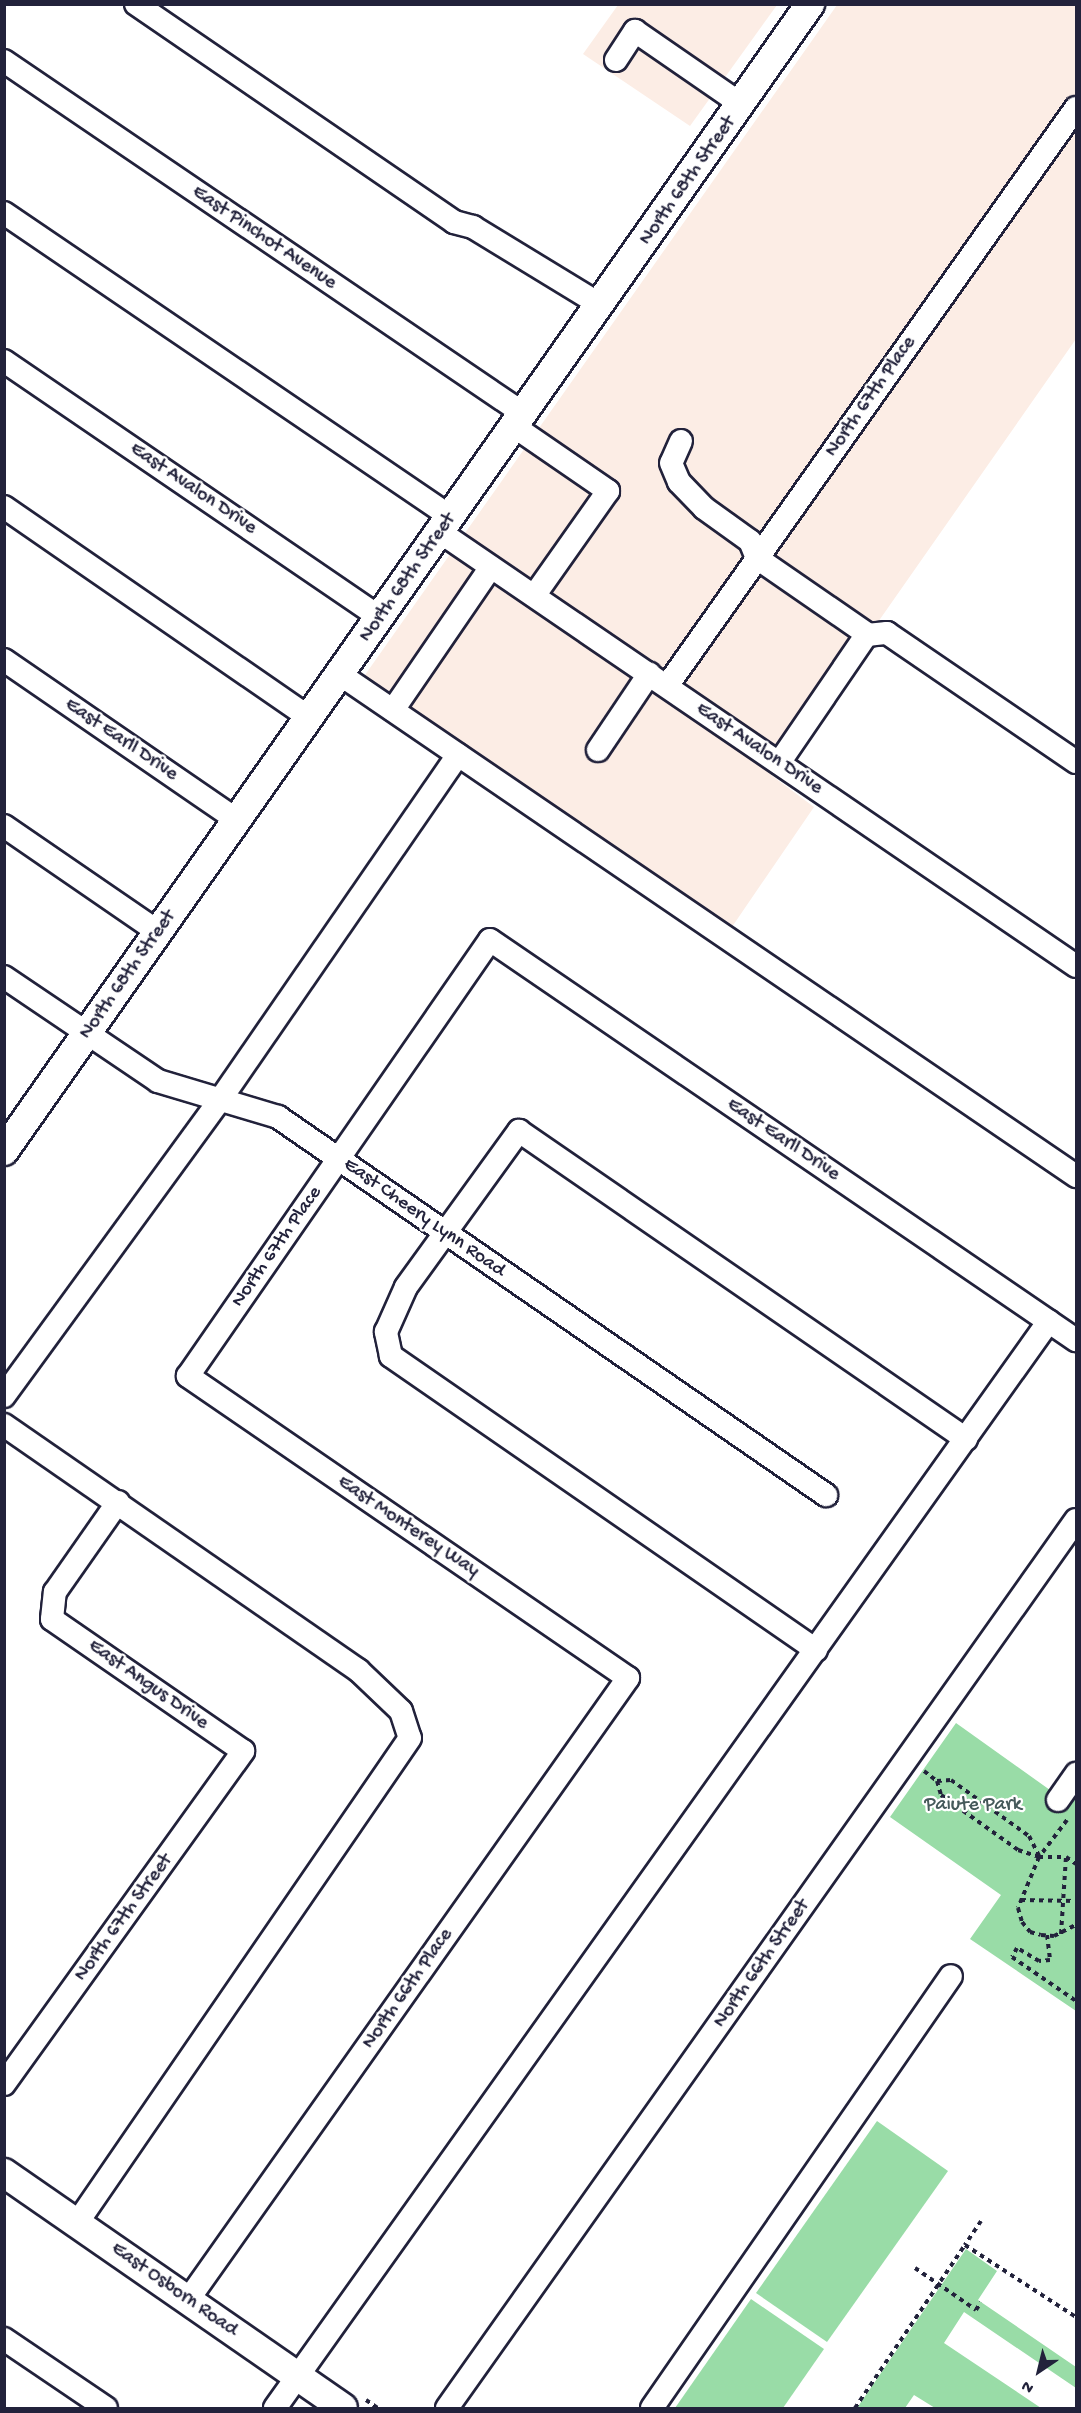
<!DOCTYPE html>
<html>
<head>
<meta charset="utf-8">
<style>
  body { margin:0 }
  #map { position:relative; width:1081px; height:2413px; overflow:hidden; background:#fff; font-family:"Gochi Hand",sans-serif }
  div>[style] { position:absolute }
  .built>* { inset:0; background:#fcede5 }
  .green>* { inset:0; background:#99dca7 }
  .path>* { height:4px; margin-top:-2px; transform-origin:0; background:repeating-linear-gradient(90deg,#22223b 0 4.5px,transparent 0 9px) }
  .roads { filter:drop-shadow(2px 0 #22223b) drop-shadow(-2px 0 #22223b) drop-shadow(0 2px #22223b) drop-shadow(0 -2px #22223b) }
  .minor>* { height:22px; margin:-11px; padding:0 11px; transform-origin:11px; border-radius:11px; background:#fff }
  .major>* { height:28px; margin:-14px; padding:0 14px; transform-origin:14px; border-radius:14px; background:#fff }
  span { translate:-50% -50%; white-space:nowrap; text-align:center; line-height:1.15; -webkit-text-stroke:4.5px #fff; paint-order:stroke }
  .street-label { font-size:20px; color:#22223b }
  .park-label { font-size:20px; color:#465a5b }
  .frame { position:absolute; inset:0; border:6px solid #22223b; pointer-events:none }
  .north { position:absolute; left:1009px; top:2341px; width:60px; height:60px; -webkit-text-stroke:4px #fff; paint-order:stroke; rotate:215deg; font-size:16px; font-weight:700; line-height:24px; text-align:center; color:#22223b }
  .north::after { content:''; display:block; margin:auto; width:21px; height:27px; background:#22223b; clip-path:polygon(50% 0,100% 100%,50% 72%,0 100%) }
</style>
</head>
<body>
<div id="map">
  <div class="built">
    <div style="clip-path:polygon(618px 5px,777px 5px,690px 126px,583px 54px)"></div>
    <div style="clip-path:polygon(837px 5px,1076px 5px,1076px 339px,771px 775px,814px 807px,721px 943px,353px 692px)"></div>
  </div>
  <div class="green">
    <div style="clip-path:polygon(956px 1723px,1064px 1800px,1076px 1784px,1076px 2011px,970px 1939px,1001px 1895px,890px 1817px)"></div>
    <div style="clip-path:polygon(877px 2121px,948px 2171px,827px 2342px,756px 2293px)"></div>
    <div style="clip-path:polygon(966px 2249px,997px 2271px,978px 2300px,1076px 2367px,1076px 2388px,964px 2312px,944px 2343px,1041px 2408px,935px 2408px,914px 2395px,905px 2408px,857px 2408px)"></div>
    <div style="clip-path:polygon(751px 2299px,824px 2349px,783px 2408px,675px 2408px)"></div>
  </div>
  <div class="path">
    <div style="left:924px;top:1771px;width:16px;rotate:38deg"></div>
    <div style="left:937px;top:1781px;width:15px;rotate:74deg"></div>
    <div style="left:941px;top:1795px;width:95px;rotate:35.5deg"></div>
    <div style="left:1018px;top:1850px;width:22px;rotate:18deg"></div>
    <div style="left:1039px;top:1857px;width:27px"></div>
    <div style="left:1066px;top:1857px;width:12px;rotate:35deg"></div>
    <div style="left:937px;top:1781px;width:14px;rotate:-4deg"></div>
    <div style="left:951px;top:1780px;width:96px;rotate:35.7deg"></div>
    <div style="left:1029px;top:1836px;width:22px;rotate:63deg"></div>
    <div style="left:1067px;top:1820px;width:46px;rotate:127.1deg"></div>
    <div style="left:1039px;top:1857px;width:55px;rotate:112.4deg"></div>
    <div style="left:1018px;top:1908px;width:15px;rotate:74deg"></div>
    <div style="left:1022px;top:1922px;width:13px;rotate:51deg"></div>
    <div style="left:1030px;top:1932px;width:11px;rotate:15deg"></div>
    <div style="left:1041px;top:1935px;width:13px;rotate:4deg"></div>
    <div style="left:1054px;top:1936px;width:25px;rotate:-27deg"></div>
    <div style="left:1021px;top:1900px;width:55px;rotate:1deg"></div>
    <div style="left:1061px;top:1934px;width:77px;rotate:-86.3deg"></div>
    <div style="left:1047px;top:1935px;width:25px;rotate:83deg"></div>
    <div style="left:1050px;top:1960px;width:11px;rotate:175deg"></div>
    <div style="left:1039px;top:1961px;width:26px;rotate:-149deg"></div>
    <div style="left:1017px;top:1948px;width:10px;rotate:119deg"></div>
    <div style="left:1012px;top:1957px;width:78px;rotate:34.5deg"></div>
    <div style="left:981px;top:2221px;width:29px;rotate:124deg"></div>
    <div style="left:965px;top:2245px;width:132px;rotate:33deg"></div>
    <div style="left:915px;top:2268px;width:74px;rotate:34.5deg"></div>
    <div style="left:976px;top:2310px;width:9px;rotate:-58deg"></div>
    <div style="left:366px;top:2400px;width:14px;rotate:34deg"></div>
    <div style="left:855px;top:2408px;width:197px;rotate:-56deg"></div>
  </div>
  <div class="roads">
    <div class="minor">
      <div style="left:136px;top:4px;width:386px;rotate:34.4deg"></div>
      <div style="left:454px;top:222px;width:20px;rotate:15deg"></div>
      <div style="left:473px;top:227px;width:150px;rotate:31.4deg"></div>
      <div style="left:616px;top:60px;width:35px;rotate:-57deg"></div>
      <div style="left:635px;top:31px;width:129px;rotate:34.6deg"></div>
      <div style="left:4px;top:61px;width:628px;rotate:34.17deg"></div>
      <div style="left:4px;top:213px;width:541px;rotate:34.22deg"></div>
      <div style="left:4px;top:361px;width:456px;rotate:34.3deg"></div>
      <div style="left:515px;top:427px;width:113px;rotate:34.5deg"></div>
      <div style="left:608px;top:491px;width:128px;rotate:125.2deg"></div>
      <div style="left:681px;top:441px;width:24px;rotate:114deg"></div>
      <div style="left:671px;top:463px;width:21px;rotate:67deg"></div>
      <div style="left:679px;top:482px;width:36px;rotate:46deg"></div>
      <div style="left:704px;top:508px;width:57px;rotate:35.7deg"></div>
      <div style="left:750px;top:541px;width:18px;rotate:68deg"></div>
      <div style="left:757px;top:558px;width:134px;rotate:34.6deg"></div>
      <div style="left:867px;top:634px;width:156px;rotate:124.3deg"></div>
      <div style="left:4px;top:507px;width:372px;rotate:34.6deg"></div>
      <div style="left:440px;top:532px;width:770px;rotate:34.31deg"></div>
      <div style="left:867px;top:635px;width:20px;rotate:-6deg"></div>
      <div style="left:887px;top:633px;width:229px;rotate:34.3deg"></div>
      <div style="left:4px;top:660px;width:283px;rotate:34.5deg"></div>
      <div style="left:341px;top:675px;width:890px;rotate:34.28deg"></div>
      <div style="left:667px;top:686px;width:708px;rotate:-54.72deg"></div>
      <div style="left:393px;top:710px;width:173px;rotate:-55.6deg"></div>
      <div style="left:598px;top:750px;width:92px;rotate:-56.1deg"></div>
      <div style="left:4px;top:826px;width:187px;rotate:34.5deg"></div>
      <div style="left:4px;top:977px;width:186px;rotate:34deg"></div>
      <div style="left:158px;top:1081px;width:125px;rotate:16.7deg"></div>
      <div style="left:278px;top:1117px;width:666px;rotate:34.6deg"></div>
      <div style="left:4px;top:1396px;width:366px;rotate:-53.9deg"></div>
      <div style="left:220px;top:1100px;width:419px;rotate:-55.4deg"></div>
      <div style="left:4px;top:1425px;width:431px;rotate:34.7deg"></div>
      <div style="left:358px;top:1670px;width:59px;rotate:43.6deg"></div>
      <div style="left:401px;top:1711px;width:28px;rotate:72deg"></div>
      <div style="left:410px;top:1738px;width:588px;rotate:124.47deg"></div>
      <div style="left:816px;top:1650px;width:517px;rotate:-145.33deg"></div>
      <div style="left:391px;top:1356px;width:25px;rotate:-102deg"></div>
      <div style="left:386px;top:1332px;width:49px;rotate:-66deg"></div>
      <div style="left:406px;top:1287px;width:193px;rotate:-54.1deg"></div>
      <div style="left:519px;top:1131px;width:543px;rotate:34.57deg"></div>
      <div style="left:1058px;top:1800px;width:32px;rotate:-55deg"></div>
      <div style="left:4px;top:2084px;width:410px;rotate:-54.3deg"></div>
      <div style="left:243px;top:1751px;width:232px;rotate:-145.4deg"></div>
      <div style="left:52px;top:1619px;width:27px;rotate:-84deg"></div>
      <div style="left:55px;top:1592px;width:110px;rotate:-55deg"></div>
      <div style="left:188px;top:2300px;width:762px;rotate:-54.72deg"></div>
      <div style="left:628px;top:1678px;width:534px;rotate:-145.54deg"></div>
      <div style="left:188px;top:1376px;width:530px;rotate:-55.29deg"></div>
      <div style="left:490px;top:940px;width:710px;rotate:34.32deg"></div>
      <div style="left:4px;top:2339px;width:123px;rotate:34.1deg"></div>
      <div style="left:275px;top:2408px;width:1334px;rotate:-54.55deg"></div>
      <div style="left:447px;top:2408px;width:1088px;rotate:-54.69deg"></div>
      <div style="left:652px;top:2408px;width:525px;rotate:-55.31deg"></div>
    </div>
    <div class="major">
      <div style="left:4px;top:1151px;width:1402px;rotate:-54.9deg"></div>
      <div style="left:4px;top:2173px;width:412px;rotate:34.7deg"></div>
    </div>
  </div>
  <div class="street-label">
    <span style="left:688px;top:181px;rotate:-55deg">North 68th Street</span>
    <span style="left:264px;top:238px;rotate:34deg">East Pinchot Avenue</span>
    <span style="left:871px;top:397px;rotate:-55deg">North 67th Place</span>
    <span style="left:193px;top:489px;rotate:34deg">East Avalon Drive</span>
    <span style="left:408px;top:578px;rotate:-55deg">North 68th Street</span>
    <span style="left:121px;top:740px;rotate:34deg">East Earll Drive</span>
    <span style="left:759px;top:749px;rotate:34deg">East Avalon Drive</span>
    <span style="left:128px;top:975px;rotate:-55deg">North 68th Street</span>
    <span style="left:783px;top:1140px;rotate:34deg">East Earll Drive</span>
    <span style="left:424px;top:1218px;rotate:35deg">East Cheery Lynn Road</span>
    <span style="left:277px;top:1247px;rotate:-55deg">North 67th Place</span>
    <span style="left:408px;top:1527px;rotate:34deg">East Monterey Way</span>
    <span style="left:148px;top:1685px;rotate:35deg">East Angus Drive</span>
    <span style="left:124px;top:1918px;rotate:-54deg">North 67th Street</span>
    <span style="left:762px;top:1964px;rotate:-55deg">North 66th Street</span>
    <span style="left:408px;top:1989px;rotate:-55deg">North 66th Place</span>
    <span style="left:174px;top:2290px;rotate:35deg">East Osborn Road</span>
  </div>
  <div class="park-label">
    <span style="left:973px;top:1805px">Paiute Park</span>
  </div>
  <div class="frame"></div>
  <div class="north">N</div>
</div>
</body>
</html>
